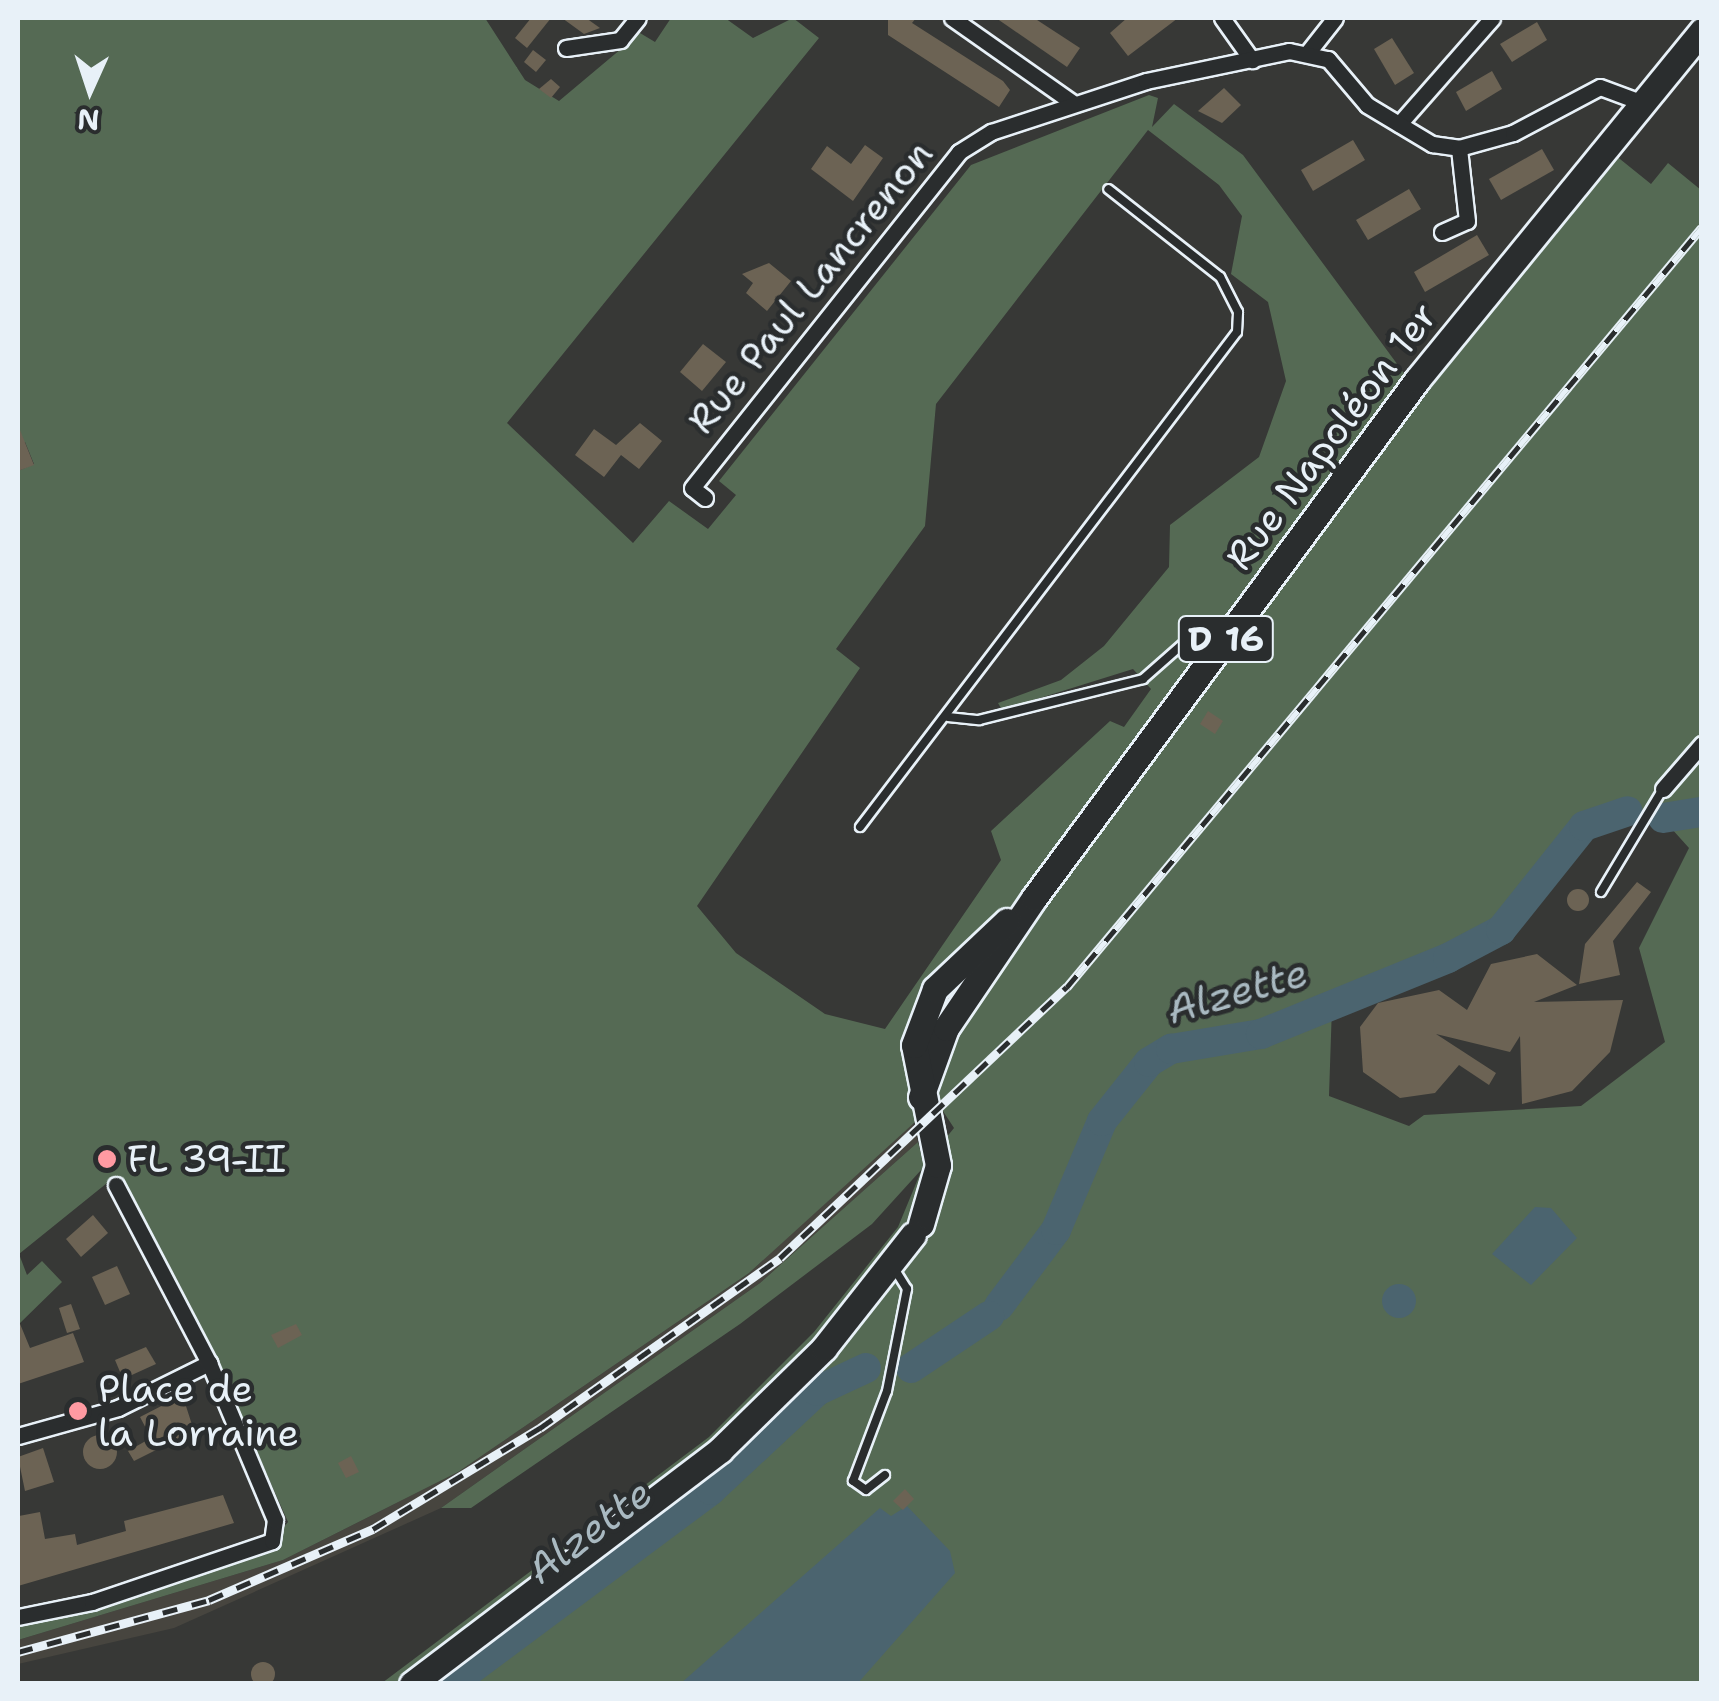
<!DOCTYPE html>
<html>
<head>
<meta charset="utf-8">
<style>
  body { margin:0 }
  #map { position:relative; width:1719px; height:1701px; overflow:hidden; background:#373836; font-family:"Shantell Sans",sans-serif }
  div>[style] { position:absolute }
  .built>* { inset:0; background:#47453f }
  .green>* { inset:0; background:#556a54 }
  .water>* { inset:0; background:#4b646f }
  .round { border-radius:50% }
  .river>* { height:30px; margin:-15px; padding:0 15px; transform-origin:15px; border-radius:15px; background:#4b646f }
  .building>* { inset:0; background:#6c6354 }
  .roads { filter:drop-shadow(2px 0 #e8f1f8) drop-shadow(-2px 0 #e8f1f8) drop-shadow(0 2px #e8f1f8) drop-shadow(0 -2px #e8f1f8) }
  .service>* { height:8px; margin:-4px; padding:0 4px; transform-origin:4px; border-radius:4px; background:#2a2d2e }
  .minor>* { height:15px; margin:-7.5px; padding:0 7.5px; transform-origin:7.5px; border-radius:7.5px; background:#2a2d2e }
  .primary>* { height:25px; margin:-12.5px; padding:0 12.5px; transform-origin:12.5px; border-radius:12.5px; background:#2a2d2e }
  .rail>* { height:9px; margin-top:-4.5px; transform-origin:0; background:repeating-linear-gradient(90deg,#2a2d2e 0 15px,#e8f1f8 0 30px); box-sizing:border-box; border-block:2px solid #e8f1f8 }
  .dots>* { width:28px; height:28px; translate:-50% -50%; box-sizing:border-box; border:5px solid #2a2d2e; border-radius:50% }
  span { translate:-50% -50%; white-space:nowrap; text-align:center; line-height:1.15; -webkit-text-stroke:9px #2a2d2e; paint-order:stroke }
  .shield-label span { padding:2px 8px; background:#2a2d2e; border:2px solid; border-radius:8px; -webkit-text-stroke-width:0 }
  .shield-label { font-size:35px; color:#e8f1f8; font-weight:700 }
  .street-label { font-size:38px; color:#e8f1f8 }
  .poi-label { font-size:38px; color:#e8f1f8 }
  .left { translate:0 -50%; text-align:left }
  .water-label { font-size:40px; color:#a9b9c1; font-style:italic }
  .frame { position:absolute; inset:0; border:20px solid #e8f1f8; pointer-events:none }
  .north { position:absolute; left:40px; top:40px; width:100px; height:100px; -webkit-text-stroke:8px #2a2d2e; paint-order:stroke; rotate:183deg; font-size:28px; font-weight:700; line-height:40px; text-align:center; color:#e8f1f8 }
  .north::after { content:''; display:block; margin:auto; width:35px; height:45px; background:#e8f1f8; clip-path:polygon(50% 0,100% 100%,50% 72%,0 100%) }
</style>
</head>
<body>
<div id="map">
  <div class="built">
    <div style="clip-path:polygon(913px 1123px,918px 1142px,760px 1283px,441px 1508px,174px 1628px,18px 1664px,18px 1640px,283px 1560px,458px 1472px,749px 1273px)"></div>
  </div>
  <div class="green">
    <div style="clip-path:polygon(evenodd,18px 18px,485px 18px,525px 80px,559px 101px,640px 33px,655px 42px,671px 18px,725px 18px,753px 38px,793px 18px,819px 38px,507px 423px,633px 543px,669px 501px,708px 529px,736px 495px,719px 481px,971px 165px,1149px 95px,1158px 98px,1152px 127px,1174px 104px,1243px 155px,1420px 395px,1615px 155px,1651px 184px,1668px 163px,1701px 190px,1701px 1683px,382px 1683px,709px 1437px,814px 1332px,898px 1227px,922px 1169px,872px 1224px,740px 1324px,471px 1508px,441px 1508px,760px 1283px,918px 1142px,924px 1165px,954px 1128px,937px 1102px,749px 1273px,458px 1472px,283px 1560px,18px 1640px,18px 1617px,272px 1541px,288px 1522px,215px 1357px,124px 1185px,112px 1179px,19px 1254px,27px 1275px,42px 1261px,62px 1282px,18px 1325px,18px 471px,34px 464px,25px 442px,18px 444px,18px 18px,1148px 130px,1219px 185px,1242px 216px,1231px 274px,1268px 302px,1286px 381px,1259px 457px,1170px 525px,1169px 567px,1104px 646px,1061px 680px,998px 703px,1002px 710px,1133px 669px,1151px 689px,1124px 727px,1110px 721px,991px 831px,1001px 860px,885px 1029px,825px 1014px,736px 953px,697px 906px,860px 668px,836px 649px,925px 526px,936px 404px,1148px 130px,18px 18px,1628px 811px,1662px 818px,1689px 848px,1639px 948px,1665px 1042px,1581px 1106px,1424px 1115px,1409px 1126px,1329px 1096px,1332px 1006px,1501px 930px,1584px 826px,1628px 811px)"></div>
  </div>
  <div class="water">
    <div style="clip-path:polygon(1535px 1207px,1551px 1208px,1577px 1238px,1531px 1285px,1492px 1254px)"></div>
    <div class="round" style="left:1382px;top:1284px;width:34px;height:34px"></div>
    <div style="clip-path:polygon(907px 1506px,950px 1551px,955px 1573px,858px 1683px,680px 1684px,880px 1508px,891px 1516px)"></div>
  </div>
  <div class="river">
    <div style="left:1663px;top:818px;width:39px;rotate:-9deg"></div>
    <div style="left:999px;top:1306px;width:95px;rotate:-53.1deg"></div>
    <div style="left:1056px;top:1230px;width:118px;rotate:-67.1deg"></div>
    <div style="left:1102px;top:1121px;width:75px;rotate:-51.5deg"></div>
    <div style="left:1149px;top:1062px;width:26px;rotate:-31deg"></div>
    <div style="left:1171px;top:1049px;width:91px;rotate:-9.5deg"></div>
    <div style="left:1261px;top:1034px;width:202px;rotate:-22.1deg"></div>
    <div style="left:1448px;top:958px;width:60px;rotate:-27.8deg"></div>
    <div style="left:1501px;top:930px;width:133px;rotate:-51.4deg"></div>
    <div style="left:1584px;top:826px;width:46px;rotate:-18.8deg"></div>
    <div style="left:911px;top:1368px;width:94px;rotate:-33.7deg"></div>
    <div style="left:451px;top:1684px;width:324px;rotate:-36.7deg"></div>
    <div style="left:711px;top:1490px;width:145px;rotate:-43deg"></div>
    <div style="left:817px;top:1391px;width:54px;rotate:-25.1deg"></div>
  </div>
  <div class="building">
    <div style="clip-path:polygon(531px 18px,551px 18px,527px 48px,515px 38px)"></div>
    <div style="clip-path:polygon(562px 18px,586px 18px,600px 28px,584px 34px)"></div>
    <div style="clip-path:polygon(888px 18px,916px 18px,912px 23px,1003px 81px,1010px 90px,999px 107px,888px 35px)"></div>
    <div style="clip-path:polygon(996px 18px,1034px 18px,1080px 48px,1067px 67px)"></div>
    <div style="clip-path:polygon(1127px 18px,1178px 18px,1128px 56px,1110px 33px)"></div>
    <div style="clip-path:polygon(1537px 22px,1547px 40px,1512px 62px,1500px 44px)"></div>
    <div style="clip-path:polygon(1392px 38px,1414px 73px,1395px 85px,1374px 49px)"></div>
    <div style="clip-path:polygon(533px 50px,546px 60px,536px 72px,524px 62px)"></div>
    <div style="clip-path:polygon(1492px 71px,1502px 89px,1466px 111px,1456px 92px)"></div>
    <div style="clip-path:polygon(551px 79px,560px 87px,551px 98px,539px 89px)"></div>
    <div style="clip-path:polygon(1224px 88px,1241px 105px,1222px 123px,1198px 111px)"></div>
    <div style="clip-path:polygon(1353px 140px,1365px 160px,1313px 191px,1301px 170px)"></div>
    <div style="clip-path:polygon(865px 145px,883px 158px,853px 201px,811px 169px,827px 146px,851px 164px)"></div>
    <div style="clip-path:polygon(1542px 149px,1554px 170px,1501px 200px,1489px 179px)"></div>
    <div style="clip-path:polygon(1409px 189px,1421px 209px,1368px 240px,1356px 220px)"></div>
    <div style="clip-path:polygon(1477px 235px,1489px 255px,1425px 292px,1414px 272px)"></div>
    <div style="clip-path:polygon(769px 263px,791px 281px,767px 311px,746px 293px,753px 283px,742px 274px)"></div>
    <div style="clip-path:polygon(703px 344px,726px 362px,702px 391px,680px 372px)"></div>
    <div style="clip-path:polygon(640px 423px,662px 441px,639px 469px,621px 455px,604px 477px,575px 455px,594px 429px,616px 445px)"></div>
    <div style="clip-path:polygon(18px 425px,34px 465px,18px 471px)"></div>
    <div style="clip-path:polygon(1208px 711px,1223px 721px,1215px 734px,1200px 724px)"></div>
    <div style="clip-path:polygon(1637px 882px,1651px 892px,1613px 941px,1620px 975px,1579px 984px,1585px 944px)"></div>
    <div class="round" style="left:1567px;top:889px;width:22px;height:22px"></div>
    <div style="clip-path:polygon(1537px 954px,1577px 985px,1534px 1002px,1623px 1000px,1610px 1052px,1572px 1091px,1522px 1104px,1520px 1036px,1510px 1052px,1436px 1034px,1496px 1073px,1489px 1085px,1459px 1065px,1435px 1093px,1400px 1098px,1363px 1072px,1360px 1027px,1378px 1003px,1439px 990px,1467px 1010px,1491px 964px)"></div>
    <div style="clip-path:polygon(93px 1215px,108px 1233px,81px 1257px,66px 1239px)"></div>
    <div style="clip-path:polygon(117px 1266px,130px 1294px,105px 1305px,92px 1277px)"></div>
    <div style="clip-path:polygon(71px 1304px,80px 1329px,67px 1333px,59px 1308px)"></div>
    <div style="clip-path:polygon(18px 1319px,30px 1348px,73px 1333px,84px 1362px,18px 1384px)"></div>
    <div style="clip-path:polygon(296px 1324px,302px 1335px,278px 1348px,271px 1335px)"></div>
    <div style="clip-path:polygon(146px 1347px,156px 1364px,123px 1379px,115px 1360px)"></div>
    <div style="clip-path:polygon(173px 1400px,185px 1403px,194px 1431px,134px 1461px,128px 1451px,151px 1438px,140px 1417px)"></div>
    <div class="round" style="left:83px;top:1435px;width:34px;height:34px"></div>
    <div style="clip-path:polygon(43px 1448px,54px 1482px,25px 1491px,18px 1457px)"></div>
    <div style="clip-path:polygon(351px 1456px,359px 1472px,346px 1478px,338px 1463px)"></div>
    <div style="clip-path:polygon(905px 1489px,914px 1499px,903px 1510px,893px 1501px)"></div>
    <div style="clip-path:polygon(223px 1495px,234px 1523px,18px 1586px,19px 1516px,40px 1512px,45px 1539px,75px 1534px,77px 1545px,126px 1531px,124px 1521px)"></div>
    <div class="round" style="left:251px;top:1662px;width:24px;height:24px"></div>
  </div>
  <div class="roads">
    <div class="service">
      <div style="left:948px;top:717px;width:31px;rotate:6deg"></div>
      <div style="left:979px;top:720px;width:169px;rotate:-14deg"></div>
      <div style="left:1143px;top:679px;width:79px;rotate:-41.4deg"></div>
      <div style="left:1202px;top:627px;width:24px;rotate:9deg"></div>
      <div style="left:860px;top:827px;width:622px;rotate:-52.71deg"></div>
      <div style="left:1237px;top:332px;width:20px;rotate:-87deg"></div>
      <div style="left:1238px;top:312px;width:39px;rotate:-117deg"></div>
      <div style="left:1220px;top:277px;width:142px;rotate:-141.8deg"></div>
      <div style="left:1601px;top:892px;width:120px;rotate:-59deg"></div>
      <div style="left:885px;top:1475px;width:24px;rotate:142deg"></div>
      <div style="left:866px;top:1490px;width:16px;rotate:-145deg"></div>
      <div style="left:853px;top:1481px;width:96px;rotate:-69.3deg"></div>
      <div style="left:887px;top:1391px;width:104px;rotate:-78.9deg"></div>
      <div style="left:907px;top:1289px;width:25px;rotate:-122deg"></div>
    </div>
    <div class="minor">
      <div style="left:952px;top:18px;width:148px;rotate:35.1deg"></div>
      <div style="left:1222px;top:18px;width:52px;rotate:54.5deg"></div>
      <div style="left:566px;top:48px;width:55px;rotate:-8.4deg"></div>
      <div style="left:620px;top:40px;width:28px;rotate:-51deg"></div>
      <div style="left:1309px;top:51px;width:42px;rotate:-51.8deg"></div>
      <div style="left:1399px;top:124px;width:141px;rotate:-48.7deg"></div>
      <div style="left:1442px;top:232px;width:27px;rotate:-24deg"></div>
      <div style="left:1467px;top:221px;width:73px;rotate:-96.3deg"></div>
      <div style="left:705px;top:498px;width:16px;rotate:-142deg"></div>
      <div style="left:692px;top:488px;width:429px;rotate:-51.5deg"></div>
      <div style="left:959px;top:152px;width:38px;rotate:-32deg"></div>
      <div style="left:991px;top:132px;width:163px;rotate:-18.2deg"></div>
      <div style="left:1146px;top:81px;width:146px;rotate:-11.8deg"></div>
      <div style="left:1289px;top:51px;width:40px;rotate:12deg"></div>
      <div style="left:1328px;top:59px;width:60px;rotate:49.7deg"></div>
      <div style="left:1367px;top:105px;width:76px;rotate:31deg"></div>
      <div style="left:1432px;top:144px;width:27px;rotate:8deg"></div>
      <div style="left:1459px;top:148px;width:56px;rotate:-15.5deg"></div>
      <div style="left:1513px;top:133px;width:98px;rotate:-27.9deg"></div>
      <div style="left:1600px;top:87px;width:46px;rotate:20.4deg"></div>
      <div style="left:1663px;top:789px;width:60px;rotate:-49.1deg"></div>
      <div style="left:18px;top:1436px;width:104px;rotate:-15.6deg"></div>
      <div style="left:118px;top:1408px;width:102px;rotate:-26.3deg"></div>
      <div style="left:18px;top:1617px;width:76px;rotate:-11.5deg"></div>
      <div style="left:92px;top:1602px;width:190px;rotate:-18.7deg"></div>
      <div style="left:272px;top:1541px;width:21px;rotate:-82deg"></div>
      <div style="left:275px;top:1520px;width:170px;rotate:-112.8deg"></div>
      <div style="left:209px;top:1363px;width:201px;rotate:-117.6deg"></div>
    </div>
    <div class="primary">
      <div style="left:921px;top:1097px;width:73px;rotate:-70.1deg"></div>
      <div style="left:946px;top:1028px;width:157px;rotate:-55.9deg"></div>
      <div style="left:1034px;top:898px;width:644px;rotate:-53.52deg"></div>
      <div style="left:1417px;top:380px;width:451px;rotate:-50.8deg"></div>
      <div style="left:921px;top:1224px;width:61px;rotate:-73.9deg"></div>
      <div style="left:938px;top:1165px;width:122px;rotate:-101.3deg"></div>
      <div style="left:914px;top:1045px;width:60px;rotate:-69.4deg"></div>
      <div style="left:935px;top:989px;width:99px;rotate:-43.4deg"></div>
      <div style="left:412px;top:1684px;width:387px;rotate:-37.2deg"></div>
      <div style="left:720px;top:1450px;width:146px;rotate:-44.4deg"></div>
      <div style="left:824px;top:1348px;width:144px;rotate:-51.8deg"></div>
    </div>
  </div>
  <div class="rail">
    <div style="left:18px;top:1652px;width:198px;rotate:-15.2deg"></div>
    <div style="left:209px;top:1600px;width:179px;rotate:-23.4deg"></div>
    <div style="left:373px;top:1529px;width:195px;rotate:-31.2deg"></div>
    <div style="left:540px;top:1428px;width:294px;rotate:-35.3deg"></div>
    <div style="left:780px;top:1258px;width:395px;rotate:-43.4deg"></div>
    <div style="left:1067px;top:987px;width:990px;rotate:-50.12deg"></div>
  </div>
  <div class="dots">
    <div style="left:107px;top:1159px;background:#ff9aa2"></div>
    <div style="left:78px;top:1411px;background:#ff9aa2"></div>
  </div>
  <div class="shield-label">
    <span style="left:1226px;top:639px">D 16</span>
  </div>
  <div class="street-label">
    <span style="left:810px;top:287px;rotate:-51deg">Rue Paul Lancrenon</span>
    <span style="left:1331px;top:436px;rotate:-53deg">Rue Napoléon 1er</span>
  </div>
  <div class="poi-label">
    <span class="left" style="left:127px;top:1159px">FL 39-II</span>
    <span class="left" style="left:98px;top:1411px">Place de<br>la Lorraine</span>
  </div>
  <div class="water-label">
    <span style="left:1237px;top:991px;rotate:-16deg">Alzette</span>
    <span style="left:589px;top:1531px;rotate:-37deg">Alzette</span>
  </div>
  <div class="frame"></div>
  <div class="north">N</div>
</div>
</body>
</html>
